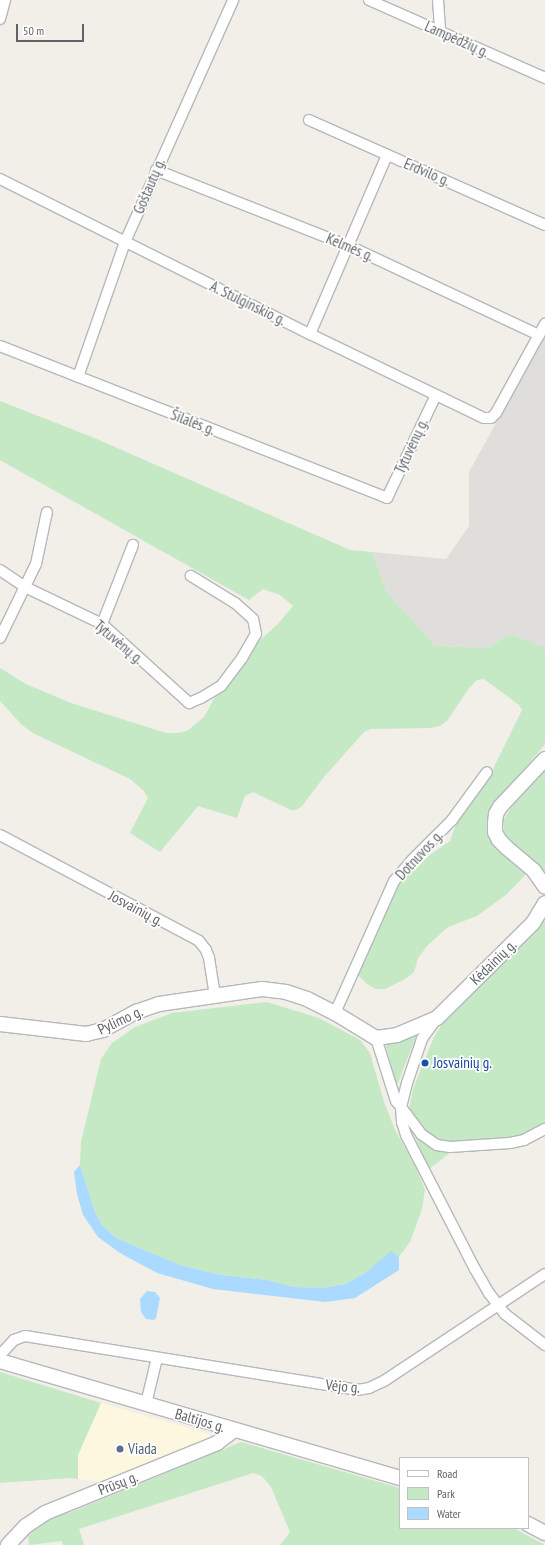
<!DOCTYPE html>
<html>
<head>
<meta charset="utf-8">
<style>
  body { margin:0 }
  #map { position:relative; width:545px; height:1545px; overflow:hidden; background:#f1efe8; font-family:"PT Sans Narrow",sans-serif }
  div>[style] { position:absolute }
  .commercial>* { inset:0; background:#fef7e0 }
  .industrial>* { inset:0; background:#e0deda }
  .green>* { inset:0; background:#c5e8c5 }
  .water>* { inset:0; background:#aadaff }
  .roads { filter:drop-shadow(1px 0 #b5b8bc) drop-shadow(-1px 0 #b5b8bc) drop-shadow(0 1px #b5b8bc) drop-shadow(0 -1px #b5b8bc) }
  .street>* { height:10px; margin:-5px; padding:0 5px; transform-origin:5px; border-radius:5px; background:#fff }
  .secondary>* { height:14px; margin:-7px; padding:0 7px; transform-origin:7px; border-radius:7px; background:#fff }
  .dots>* { width:11px; height:11px; translate:-50% -50%; box-sizing:border-box; border:2px solid #fff; border-radius:50% }
  span { translate:-50% -50%; white-space:nowrap; text-align:center; line-height:1.15; -webkit-text-stroke:3.5px #fff; paint-order:stroke }
  .street-label { font-size:15px; color:#5f6368 }
  .transit-label { font-size:15px; color:#164399 }
  .left { translate:0 -50%; text-align:left }
  .service-label { font-size:15px; color:#4e5e75 }
  .legend { position:absolute; left:399px; top:1457px; width:130px; height:72px; box-sizing:border-box; background:#fff; border:1px solid #bfc1c3; margin:0; padding:5px 7px; list-style:none; font-size:12px; color:#5f6368 }
  .legend li { display:flex; align-items:center; gap:8px; height:20px }
  .legend b { width:20px; border:1px solid #bfc1c3 }
  .scale { position:absolute; left:16px; top:24px; width:68px; height:18px; box-sizing:border-box; border:2px solid #5f6368; border-top:0; padding-left:5px; font-size:12px; line-height:14px; white-space:nowrap; color:#5f6368; -webkit-text-stroke:3px #fff; paint-order:stroke }
</style>
</head>
<body>
<div id="map">
  <div class="commercial">
    <div style="clip-path:polygon(101px 1403px,209px 1434px,210px 1437px,209px 1440px,102px 1482px,78px 1479px,78px 1455px)"></div>
  </div>
  <div class="industrial">
    <div style="clip-path:polygon(545px 334px,545px 647px,509px 634px,488px 648px,436px 646px,387px 593px,372px 552px,446px 559px,469px 526px,469px 472px)"></div>
  </div>
  <div class="green">
    <div style="clip-path:polygon(0 401px,92px 437px,350px 550px,372px 552px,387px 593px,436px 646px,488px 648px,509px 634px,545px 647px,545px 744px,499px 801px,492px 816px,527px 873px,507px 894px,477px 916px,448px 927px,427px 946px,418px 958px,414px 972px,405px 979px,385px 989px,375px 989px,367px 984px,358px 975px,389px 901px,399px 884px,418px 863px,450px 841px,457px 822px,490px 775px,522px 710px,519px 705px,484px 679px,477px 680px,469px 688px,447px 721px,440px 726px,431px 728px,371px 729px,364px 732px,324px 777px,302px 806px,296px 810px,291px 810px,253px 792px,245px 796px,237px 818px,198px 806px,160px 852px,130px 833px,148px 798px,144px 791px,130px 779px,33px 733px,22px 725px,0 701px,0 668px,26px 684px,71px 703px,166px 733px,178px 733px,187px 731px,204px 717px,221px 686px,258px 642px,278px 624px,293px 606px,280px 595px,263px 589px,249px 600px,0 460px)"></div>
    <div style="clip-path:polygon(545px 765px,545px 873px,504px 835px,503px 820px,519px 796px)"></div>
    <div style="clip-path:polygon(545px 919px,545px 1125px,523px 1137px,464px 1142px,429px 1169px,413px 1132px,409px 1110px,413px 1089px,434px 1037px,451px 1010px)"></div>
    <div style="clip-path:polygon(267px 1002px,319px 1018px,360px 1040px,370px 1053px,384px 1102px,395px 1130px,414px 1164px,425px 1189px,422px 1209px,410px 1242px,399px 1257px,391px 1252px,365px 1273px,345px 1284px,323px 1288px,294px 1287px,267px 1280px,221px 1275px,180px 1265px,116px 1238px,102px 1225px,95px 1212px,80px 1165px,81px 1142px,101px 1059px,112px 1043px,135px 1027px,172px 1013px)"></div>
    <div style="clip-path:polygon(417px 1034px,398px 1083px,396px 1083px,385px 1043px)"></div>
    <div style="clip-path:polygon(0 1372px,101px 1403px,78px 1455px,78px 1479px,70px 1478px,0 1483px)"></div>
    <div style="clip-path:polygon(241px 1442px,400px 1488px,400px 1528px,514px 1528px,545px 1545px,280px 1545px,290px 1532px,271px 1487px,262px 1476px,253px 1473px,79px 1529px,84px 1545px,63px 1545px,62px 1541px,29px 1545px,28px 1536px,42px 1523px,62px 1513px,69px 1513px)"></div>
  </div>
  <div class="water">
    <div style="clip-path:polygon(80px 1165px,95px 1212px,102px 1225px,116px 1238px,180px 1265px,221px 1275px,267px 1280px,294px 1287px,323px 1288px,345px 1284px,365px 1273px,391px 1251px,399px 1257px,399px 1270px,355px 1298px,325px 1302px,213px 1289px,157px 1273px,120px 1253px,98px 1237px,83px 1215px,77px 1194px,74px 1172px)"></div>
    <div style="clip-path:polygon(147px 1291px,155px 1292px,160px 1298px,156px 1318px,154px 1320px,146px 1319px,141px 1312px,140px 1299px)"></div>
  </div>
  <div class="roads">
    <div class="street">
      <div style="left:369px;top:0;width:193px;rotate:23.9deg"></div>
      <div style="left:438px;top:0;width:32px;rotate:86deg"></div>
      <div style="left:0;top:19px;width:20px;rotate:-75deg"></div>
      <div style="left:309px;top:120px;width:258px;rotate:24deg"></div>
      <div style="left:156px;top:170px;width:207px;rotate:21.5deg"></div>
      <div style="left:349px;top:246px;width:210px;rotate:25.1deg"></div>
      <div style="left:0;top:179px;width:347px;rotate:26.6deg"></div>
      <div style="left:310px;top:334px;width:193px;rotate:25.8deg"></div>
      <div style="left:484px;top:418px;width:7px"></div>
      <div style="left:491px;top:418px;width:7px;rotate:-45deg"></div>
      <div style="left:496px;top:413px;width:102px;rotate:-61.2deg"></div>
      <div style="left:310px;top:334px;width:195px;rotate:-66.7deg"></div>
      <div style="left:0;top:346px;width:416px;rotate:21.4deg"></div>
      <div style="left:387px;top:498px;width:114px;rotate:-64.6deg"></div>
      <div style="left:78px;top:377px;width:143px;rotate:-70.8deg"></div>
      <div style="left:125px;top:242px;width:265px;rotate:-65.9deg"></div>
      <div style="left:0;top:570px;width:30px;rotate:34deg"></div>
      <div style="left:25px;top:587px;width:85px;rotate:25.7deg"></div>
      <div style="left:102px;top:624px;width:118px;rotate:42.2deg"></div>
      <div style="left:189px;top:703px;width:13px;rotate:-23deg"></div>
      <div style="left:201px;top:698px;width:23px;rotate:-31deg"></div>
      <div style="left:221px;top:686px;width:35px;rotate:-53deg"></div>
      <div style="left:242px;top:658px;width:28px;rotate:-60deg"></div>
      <div style="left:256px;top:634px;width:15px;rotate:-101deg"></div>
      <div style="left:253px;top:619px;width:24px;rotate:-138deg"></div>
      <div style="left:235px;top:603px;width:52px;rotate:-148.5deg"></div>
      <div style="left:102px;top:624px;width:85px;rotate:-68.6deg"></div>
      <div style="left:0;top:638px;width:82px;rotate:-64.1deg"></div>
      <div style="left:36px;top:564px;width:53px;rotate:-78.1deg"></div>
      <div style="left:0;top:835px;width:225px;rotate:28deg"></div>
      <div style="left:199px;top:941px;width:11px;rotate:52deg"></div>
      <div style="left:206px;top:950px;width:9px;rotate:69deg"></div>
      <div style="left:209px;top:958px;width:37px;rotate:81deg"></div>
      <div style="left:335px;top:1013px;width:145px;rotate:-65.9deg"></div>
      <div style="left:394px;top:881px;width:28px;rotate:-49deg"></div>
      <div style="left:412px;top:860px;width:57px;rotate:-45deg"></div>
      <div style="left:452px;top:820px;width:59px;rotate:-53.9deg"></div>
      <div style="left:437px;top:1018px;width:26px;rotate:126deg"></div>
      <div style="left:422px;top:1039px;width:46px;rotate:108.8deg"></div>
      <div style="left:407px;top:1083px;width:25px;rotate:104deg"></div>
      <div style="left:401px;top:1107px;width:34px;rotate:53deg"></div>
      <div style="left:421px;top:1134px;width:19px;rotate:35deg"></div>
      <div style="left:437px;top:1145px;width:13px;rotate:9deg"></div>
      <div style="left:450px;top:1147px;width:60px;rotate:-3.8deg"></div>
      <div style="left:510px;top:1143px;width:14px;rotate:-12deg"></div>
      <div style="left:524px;top:1140px;width:24px;rotate:-28deg"></div>
      <div style="left:376px;top:1038px;width:66px;rotate:72.4deg"></div>
      <div style="left:396px;top:1101px;width:8px;rotate:50deg"></div>
      <div style="left:401px;top:1107px;width:15px;rotate:86deg"></div>
      <div style="left:402px;top:1122px;width:14px;rotate:73deg"></div>
      <div style="left:406px;top:1135px;width:151px;rotate:62.8deg"></div>
      <div style="left:475px;top:1269px;width:28px;rotate:60deg"></div>
      <div style="left:489px;top:1293px;width:26px;rotate:53deg"></div>
      <div style="left:505px;top:1314px;width:51px;rotate:37.8deg"></div>
      <div style="left:0;top:1355px;width:21px;rotate:-47deg"></div>
      <div style="left:14px;top:1340px;width:12px;rotate:-20deg"></div>
      <div style="left:25px;top:1336px;width:336px;rotate:9.2deg"></div>
      <div style="left:357px;top:1390px;width:12px;rotate:-9deg"></div>
      <div style="left:369px;top:1388px;width:17px;rotate:-25deg"></div>
      <div style="left:384px;top:1381px;width:193px;rotate:-33.6deg"></div>
      <div style="left:146px;top:1404px;width:47px;rotate:-76.6deg"></div>
    </div>
    <div class="secondary">
      <div style="left:545px;top:759px;width:66px;rotate:133.2deg"></div>
      <div style="left:500px;top:807px;width:8px;rotate:120deg"></div>
      <div style="left:496px;top:814px;width:9px;rotate:96deg"></div>
      <div style="left:495px;top:823px;width:9px;rotate:90deg"></div>
      <div style="left:495px;top:832px;width:9px;rotate:63deg"></div>
      <div style="left:499px;top:840px;width:11px;rotate:45deg"></div>
      <div style="left:507px;top:848px;width:35px;rotate:40deg"></div>
      <div style="left:534px;top:871px;width:19px;rotate:55deg"></div>
      <div style="left:0;top:1024px;width:87px;rotate:6.6deg"></div>
      <div style="left:86px;top:1034px;width:17px;rotate:-13deg"></div>
      <div style="left:103px;top:1030px;width:38px;rotate:-29deg"></div>
      <div style="left:136px;top:1012px;width:24px;rotate:-19deg"></div>
      <div style="left:159px;top:1004px;width:104px;rotate:-8.3deg"></div>
      <div style="left:262px;top:989px;width:24px;rotate:7deg"></div>
      <div style="left:286px;top:992px;width:22px;rotate:18deg"></div>
      <div style="left:307px;top:999px;width:31px;rotate:27deg"></div>
      <div style="left:335px;top:1013px;width:48px;rotate:31.4deg"></div>
      <div style="left:376px;top:1038px;width:21px;rotate:-8deg"></div>
      <div style="left:397px;top:1035px;width:43px;rotate:-23deg"></div>
      <div style="left:437px;top:1018px;width:135px;rotate:-44.7deg"></div>
      <div style="left:533px;top:923px;width:23px;rotate:-59deg"></div>
      <div style="left:0;top:1361px;width:417px;rotate:16.3deg"></div>
      <div style="left:528px;top:1524px;width:19px;rotate:28deg"></div>
      <div style="left:8px;top:1545px;width:26px;rotate:-47deg"></div>
      <div style="left:26px;top:1526px;width:23px;rotate:-34deg"></div>
      <div style="left:45px;top:1513px;width:186px;rotate:-22.1deg"></div>
      <div style="left:217px;top:1443px;width:21px;rotate:-37deg"></div>
    </div>
  </div>
  <div class="dots">
    <div style="left:425px;top:1063px;background:#1a4fb4"></div>
    <div style="left:120px;top:1449px;background:#5c6f8a"></div>
  </div>
  <div class="street-label">
    <span style="left:457px;top:39px;rotate:24deg">Lampėdžių g.</span>
    <span style="left:427px;top:172px;rotate:23deg">Erdvilo g.</span>
    <span style="left:149px;top:186px;rotate:-67deg">Goštautų g.</span>
    <span style="left:350px;top:247px;rotate:23deg">Kelmės g.</span>
    <span style="left:248px;top:303px;rotate:26deg">A. Stulginskio g.</span>
    <span style="left:193px;top:422px;rotate:21deg">Šilalės g.</span>
    <span style="left:411px;top:446px;rotate:-65deg">Tytuvėnų g.</span>
    <span style="left:119px;top:642px;rotate:40deg">Tytuvėnų g.</span>
    <span style="left:419px;top:855px;rotate:-47deg">Dotnuvos g.</span>
    <span style="left:136px;top:908px;rotate:28deg">Josvainių g.</span>
    <span style="left:493px;top:962px;rotate:-44deg">Kėdainių g.</span>
    <span style="left:120px;top:1020px;rotate:-25deg">Pylimo g.</span>
    <span style="left:343px;top:1386px;rotate:5deg">Vėjo g.</span>
    <span style="left:200px;top:1420px;rotate:16deg">Baltijos g.</span>
    <span style="left:118px;top:1483px;rotate:-21deg">Prūsų g.</span>
  </div>
  <div class="transit-label">
    <span class="left" style="left:433px;top:1063px">Josvainių g.</span>
  </div>
  <div class="service-label">
    <span class="left" style="left:128px;top:1449px">Viada</span>
  </div>
  <ul class="legend">
  <li><b style="height:5px;background:#fff"></b>Road</li>
  <li><b style="height:11px;background:#c5e8c5"></b>Park</li>
  <li><b style="height:11px;background:#aadaff"></b>Water</li>
  </ul>
  <div class="scale">50 m</div>
</div>
</body>
</html>
